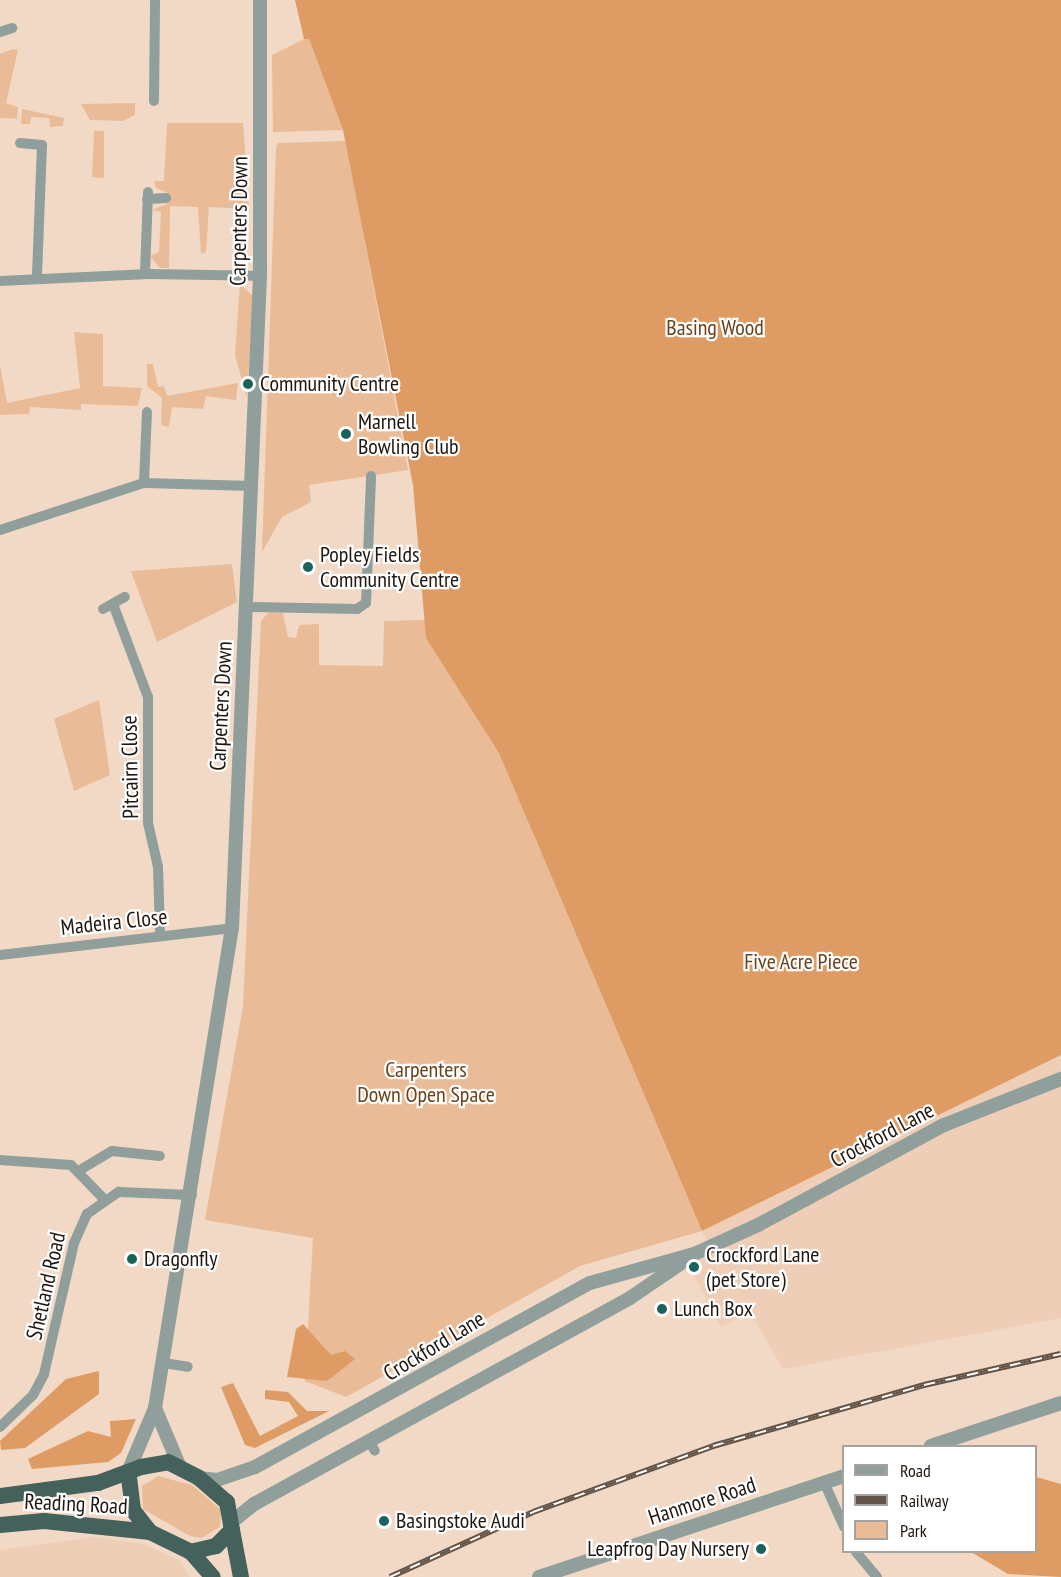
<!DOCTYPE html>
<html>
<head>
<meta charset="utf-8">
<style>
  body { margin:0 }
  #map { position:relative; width:1061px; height:1577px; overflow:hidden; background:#f2d9c5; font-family:"PT Sans Narrow",sans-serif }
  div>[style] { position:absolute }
  .built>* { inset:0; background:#eeceb6 }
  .green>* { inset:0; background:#e9bb97 }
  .forest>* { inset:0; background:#de9c64 }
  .minor>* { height:10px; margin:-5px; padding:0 5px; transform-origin:5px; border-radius:5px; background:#909f9c }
  .tertiary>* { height:14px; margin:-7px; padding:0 7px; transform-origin:7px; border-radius:7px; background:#909f9c }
  .trunk>* { height:16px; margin:-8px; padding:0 8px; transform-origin:8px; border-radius:8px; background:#44615c }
  .rail>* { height:6px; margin-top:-3px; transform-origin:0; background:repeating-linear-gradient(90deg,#fff 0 11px,#615348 0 22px); box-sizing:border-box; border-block:2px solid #615348 }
  .dots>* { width:16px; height:16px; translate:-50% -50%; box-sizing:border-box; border:3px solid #fff; border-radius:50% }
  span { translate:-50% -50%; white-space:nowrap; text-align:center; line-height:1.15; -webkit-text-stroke:4.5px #fff; paint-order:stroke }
  .street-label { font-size:22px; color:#1f160f }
  .park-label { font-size:22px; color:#6d4118 }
  .poi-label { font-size:22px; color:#1f160f }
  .left { translate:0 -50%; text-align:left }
  .right { translate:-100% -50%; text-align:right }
  .legend { position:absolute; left:842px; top:1445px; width:195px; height:108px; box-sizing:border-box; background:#fff; border:2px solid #a5a29f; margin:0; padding:8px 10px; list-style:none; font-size:18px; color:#1f160f }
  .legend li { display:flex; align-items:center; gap:12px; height:30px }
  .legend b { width:30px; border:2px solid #a5a29f }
</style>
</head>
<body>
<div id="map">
  <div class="built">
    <div style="clip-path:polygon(1061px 1055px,1061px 1318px,783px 1369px,750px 1312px,721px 1327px,688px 1263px,713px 1251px,702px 1231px)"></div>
    <div style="clip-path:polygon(94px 1537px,144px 1544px,179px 1560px,190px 1577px,0 1577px,0 1550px)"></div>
  </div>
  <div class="green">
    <div style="clip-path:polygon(363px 0,1061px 0,532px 831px,702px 1231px,580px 1266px,346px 1397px,305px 1381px,313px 1238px,205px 1220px,243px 1006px,261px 621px,269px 612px,283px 613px,288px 637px,296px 638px,299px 625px,319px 624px,319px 665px,383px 666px,384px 621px,425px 620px,428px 609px)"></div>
    <div style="clip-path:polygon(304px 39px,309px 39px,343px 130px,273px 132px,272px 55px)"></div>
    <div style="clip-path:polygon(13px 49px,18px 50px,6px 103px,18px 107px,17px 119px,0 118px,0 54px)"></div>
    <div style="clip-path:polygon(135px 103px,135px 115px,123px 121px,90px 120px,81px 104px)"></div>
    <div style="clip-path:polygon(22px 109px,64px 118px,63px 126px,50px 127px,49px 118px,31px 117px,30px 124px,21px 124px)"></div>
    <div style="clip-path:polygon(167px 123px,243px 123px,249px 209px,209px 207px,206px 252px,201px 254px,198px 207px,170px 206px,169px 268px,160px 268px,150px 256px,159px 252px,161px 212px,152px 210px,167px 204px,168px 193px,156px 188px,154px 181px,164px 181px)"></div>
    <div style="clip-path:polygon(94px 131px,104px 131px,104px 178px,92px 177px)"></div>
    <div style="clip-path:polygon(346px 141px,408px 470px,309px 485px,311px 502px,282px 517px,262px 552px,276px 148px,278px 143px)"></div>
    <div style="clip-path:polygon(240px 284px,253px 296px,247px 398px,235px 355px)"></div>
    <div style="clip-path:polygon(74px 332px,103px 334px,103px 386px,142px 388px,138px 406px,81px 404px,81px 410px,30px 407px,29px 414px,0 415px,0 365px,7px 403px,80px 388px)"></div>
    <div style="clip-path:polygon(147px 364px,153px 364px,158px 387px,164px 386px,167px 396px,238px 383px,236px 400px,206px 396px,203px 409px,172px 407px,169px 427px,161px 425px,162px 398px,147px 386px)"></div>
    <div style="clip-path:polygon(232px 564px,237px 602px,157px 642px,131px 571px)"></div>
    <div style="clip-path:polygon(99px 700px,110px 775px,74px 791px,54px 719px)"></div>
    <div style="clip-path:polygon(158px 1476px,192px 1485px,221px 1510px,220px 1527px,201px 1538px,190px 1536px,143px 1509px,142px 1486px)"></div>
  </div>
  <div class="forest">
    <div style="clip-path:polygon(295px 0,1061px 0,1061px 1055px,702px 1231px,499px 753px,426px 638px,413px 485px,343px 130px,309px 39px,304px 39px)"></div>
    <div style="clip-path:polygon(303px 1324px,331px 1355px,345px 1351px,355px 1359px,327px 1381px,287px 1377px,296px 1329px)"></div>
    <div style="clip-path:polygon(99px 1371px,99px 1394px,25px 1448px,1px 1450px,0 1441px,66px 1379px)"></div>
    <div style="clip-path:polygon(233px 1383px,260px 1436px,298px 1416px,289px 1402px,265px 1399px,265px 1390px,288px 1392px,307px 1411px,329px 1411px,255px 1448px,245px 1445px,221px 1387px)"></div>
    <div style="clip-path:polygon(136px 1419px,121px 1453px,108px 1462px,32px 1469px,28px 1459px,88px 1431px,111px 1437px,110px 1421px)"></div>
    <div style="clip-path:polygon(1036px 1477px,1061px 1484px,1061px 1577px,1008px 1574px,971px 1552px,1036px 1552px)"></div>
  </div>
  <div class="minor">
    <div style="left:0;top:32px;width:13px;rotate:-18deg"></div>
    <div style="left:154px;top:101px;width:101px;rotate:-89.4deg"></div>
    <div style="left:20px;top:143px;width:22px;rotate:5deg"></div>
    <div style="left:42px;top:145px;width:132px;rotate:92.2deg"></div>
    <div style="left:147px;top:199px;width:19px;rotate:-3deg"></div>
    <div style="left:145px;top:274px;width:82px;rotate:-87.9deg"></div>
    <div style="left:0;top:281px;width:149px;rotate:-2.7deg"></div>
    <div style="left:149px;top:274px;width:111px;rotate:1deg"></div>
    <div style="left:144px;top:483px;width:71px;rotate:-87.6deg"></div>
    <div style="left:0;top:530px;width:151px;rotate:-18.1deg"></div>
    <div style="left:144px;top:483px;width:108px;rotate:1.6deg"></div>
    <div style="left:113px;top:604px;width:99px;rotate:69.4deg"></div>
    <div style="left:148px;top:697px;width:126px;rotate:90deg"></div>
    <div style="left:148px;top:823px;width:45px;rotate:77.2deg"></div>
    <div style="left:158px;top:867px;width:69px;rotate:88.3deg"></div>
    <div style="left:247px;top:607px;width:110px;rotate:1deg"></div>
    <div style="left:357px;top:609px;width:11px;rotate:-34deg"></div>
    <div style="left:366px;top:603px;width:127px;rotate:-87.7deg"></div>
    <div style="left:103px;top:609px;width:25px;rotate:-29deg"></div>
    <div style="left:0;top:955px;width:234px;rotate:-6.6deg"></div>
    <div style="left:0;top:1160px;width:71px;rotate:4deg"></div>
    <div style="left:71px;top:1165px;width:47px;rotate:45.9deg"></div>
    <div style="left:80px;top:1170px;width:37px;rotate:-31deg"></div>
    <div style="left:112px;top:1151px;width:48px;rotate:5.9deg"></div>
    <div style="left:164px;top:1363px;width:24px;rotate:9deg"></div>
    <div style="left:0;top:1427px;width:46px;rotate:-44.1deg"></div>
    <div style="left:33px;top:1395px;width:24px;rotate:-62deg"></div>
    <div style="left:44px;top:1374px;width:134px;rotate:-77.1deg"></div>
    <div style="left:74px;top:1243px;width:32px;rotate:-66deg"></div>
    <div style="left:87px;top:1214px;width:39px;rotate:-35deg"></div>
    <div style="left:119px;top:1192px;width:73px;rotate:2.4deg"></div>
    <div style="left:370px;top:1443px;width:9px;rotate:58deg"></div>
    <div style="left:824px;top:1482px;width:49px;rotate:66deg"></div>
    <div style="left:856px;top:1552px;width:33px;rotate:50deg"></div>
  </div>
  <div class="tertiary">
    <div style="left:155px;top:1408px;width:62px;rotate:67.2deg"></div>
    <div style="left:931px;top:1446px;width:137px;rotate:-18.3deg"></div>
    <div style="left:128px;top:1472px;width:69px;rotate:-67.1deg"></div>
    <div style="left:155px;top:1408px;width:486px;rotate:-80.9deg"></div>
    <div style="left:232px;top:928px;width:653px;rotate:-87.54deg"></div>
    <div style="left:260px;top:276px;width:276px;rotate:-90deg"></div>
    <div style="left:199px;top:1478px;width:18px;rotate:6deg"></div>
    <div style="left:217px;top:1480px;width:40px;rotate:-18.9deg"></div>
    <div style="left:255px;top:1467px;width:382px;rotate:-28.8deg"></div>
    <div style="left:590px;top:1283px;width:108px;rotate:-15.6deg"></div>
    <div style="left:694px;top:1254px;width:70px;rotate:-24.4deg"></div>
    <div style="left:758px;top:1225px;width:211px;rotate:-28.3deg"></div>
    <div style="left:944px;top:1125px;width:126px;rotate:-21.5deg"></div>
    <div style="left:233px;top:1521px;width:27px;rotate:-39deg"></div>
    <div style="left:254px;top:1504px;width:429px;rotate:-28.7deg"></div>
    <div style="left:630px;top:1298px;width:73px;rotate:-34.3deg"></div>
    <div style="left:539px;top:1577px;width:321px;rotate:-18.3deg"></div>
  </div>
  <div class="trunk">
    <div style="left:0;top:1496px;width:99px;rotate:-7.6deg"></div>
    <div style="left:98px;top:1483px;width:46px;rotate:-20.4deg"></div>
    <div style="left:141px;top:1467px;width:27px;rotate:-10deg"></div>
    <div style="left:168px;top:1462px;width:35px;rotate:27deg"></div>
    <div style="left:199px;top:1478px;width:37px;rotate:41deg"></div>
    <div style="left:227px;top:1502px;width:28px;rotate:80deg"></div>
    <div style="left:232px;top:1530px;width:23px;rotate:135deg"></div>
    <div style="left:216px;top:1546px;width:26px;rotate:167deg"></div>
    <div style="left:191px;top:1552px;width:46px;rotate:-154deg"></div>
    <div style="left:150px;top:1532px;width:28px;rotate:-128deg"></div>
    <div style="left:133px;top:1510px;width:38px;rotate:-97deg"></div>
    <div style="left:0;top:1525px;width:44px;rotate:-5.2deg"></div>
    <div style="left:44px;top:1521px;width:107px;rotate:5.9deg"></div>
    <div style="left:232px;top:1530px;width:48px;rotate:79.2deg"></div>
    <div style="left:191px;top:1552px;width:33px;rotate:49deg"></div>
  </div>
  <div class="rail">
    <div style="left:390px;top:1577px;width:157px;rotate:-24.4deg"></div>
    <div style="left:533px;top:1512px;width:192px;rotate:-20.1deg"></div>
    <div style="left:713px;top:1446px;width:220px;rotate:-16.1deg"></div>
    <div style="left:924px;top:1385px;width:140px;rotate:-12.8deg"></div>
  </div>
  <div class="dots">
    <div style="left:248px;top:384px;background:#19635a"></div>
    <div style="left:346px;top:434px;background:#19635a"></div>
    <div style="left:308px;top:567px;background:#19635a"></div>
    <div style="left:132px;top:1259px;background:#19635a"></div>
    <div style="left:694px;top:1267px;background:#19635a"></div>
    <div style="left:662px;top:1309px;background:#19635a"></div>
    <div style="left:384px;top:1521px;background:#19635a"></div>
    <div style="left:761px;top:1549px;background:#19635a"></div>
  </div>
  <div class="street-label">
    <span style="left:239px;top:221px;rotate:-89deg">Carpenters Down</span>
    <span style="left:221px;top:706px;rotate:-87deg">Carpenters Down</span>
    <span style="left:130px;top:767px;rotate:-91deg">Pitcairn Close</span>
    <span style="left:114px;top:922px;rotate:-6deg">Madeira Close</span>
    <span style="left:882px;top:1135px;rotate:-28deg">Crockford Lane</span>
    <span style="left:46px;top:1286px;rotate:-77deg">Shetland Road</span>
    <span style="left:434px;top:1346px;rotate:-31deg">Crockford Lane</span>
    <span style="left:702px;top:1501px;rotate:-18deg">Hanmore Road</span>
    <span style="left:76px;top:1504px;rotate:3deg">Reading Road</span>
  </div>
  <div class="park-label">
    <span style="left:715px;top:328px">Basing Wood</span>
    <span style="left:801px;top:962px">Five Acre Piece</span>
    <span style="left:426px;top:1082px">Carpenters<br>Down Open Space</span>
  </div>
  <div class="poi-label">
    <span class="left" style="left:260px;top:384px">Community Centre</span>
    <span class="left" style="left:358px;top:434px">Marnell<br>Bowling Club</span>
    <span class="left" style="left:320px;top:567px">Popley Fields<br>Community Centre</span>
    <span class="left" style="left:706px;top:1267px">Crockford Lane<br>(pet Store)</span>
    <span class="left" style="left:144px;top:1259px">Dragonfly</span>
    <span class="left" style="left:674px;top:1309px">Lunch Box</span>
    <span class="left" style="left:396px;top:1521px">Basingstoke Audi</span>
    <span class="right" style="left:749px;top:1549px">Leapfrog Day Nursery</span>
  </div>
  <ul class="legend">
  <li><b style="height:8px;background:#909f9c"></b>Road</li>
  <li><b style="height:8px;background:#615348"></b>Railway</li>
  <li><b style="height:16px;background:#e9bb97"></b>Park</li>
  </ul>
</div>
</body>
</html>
